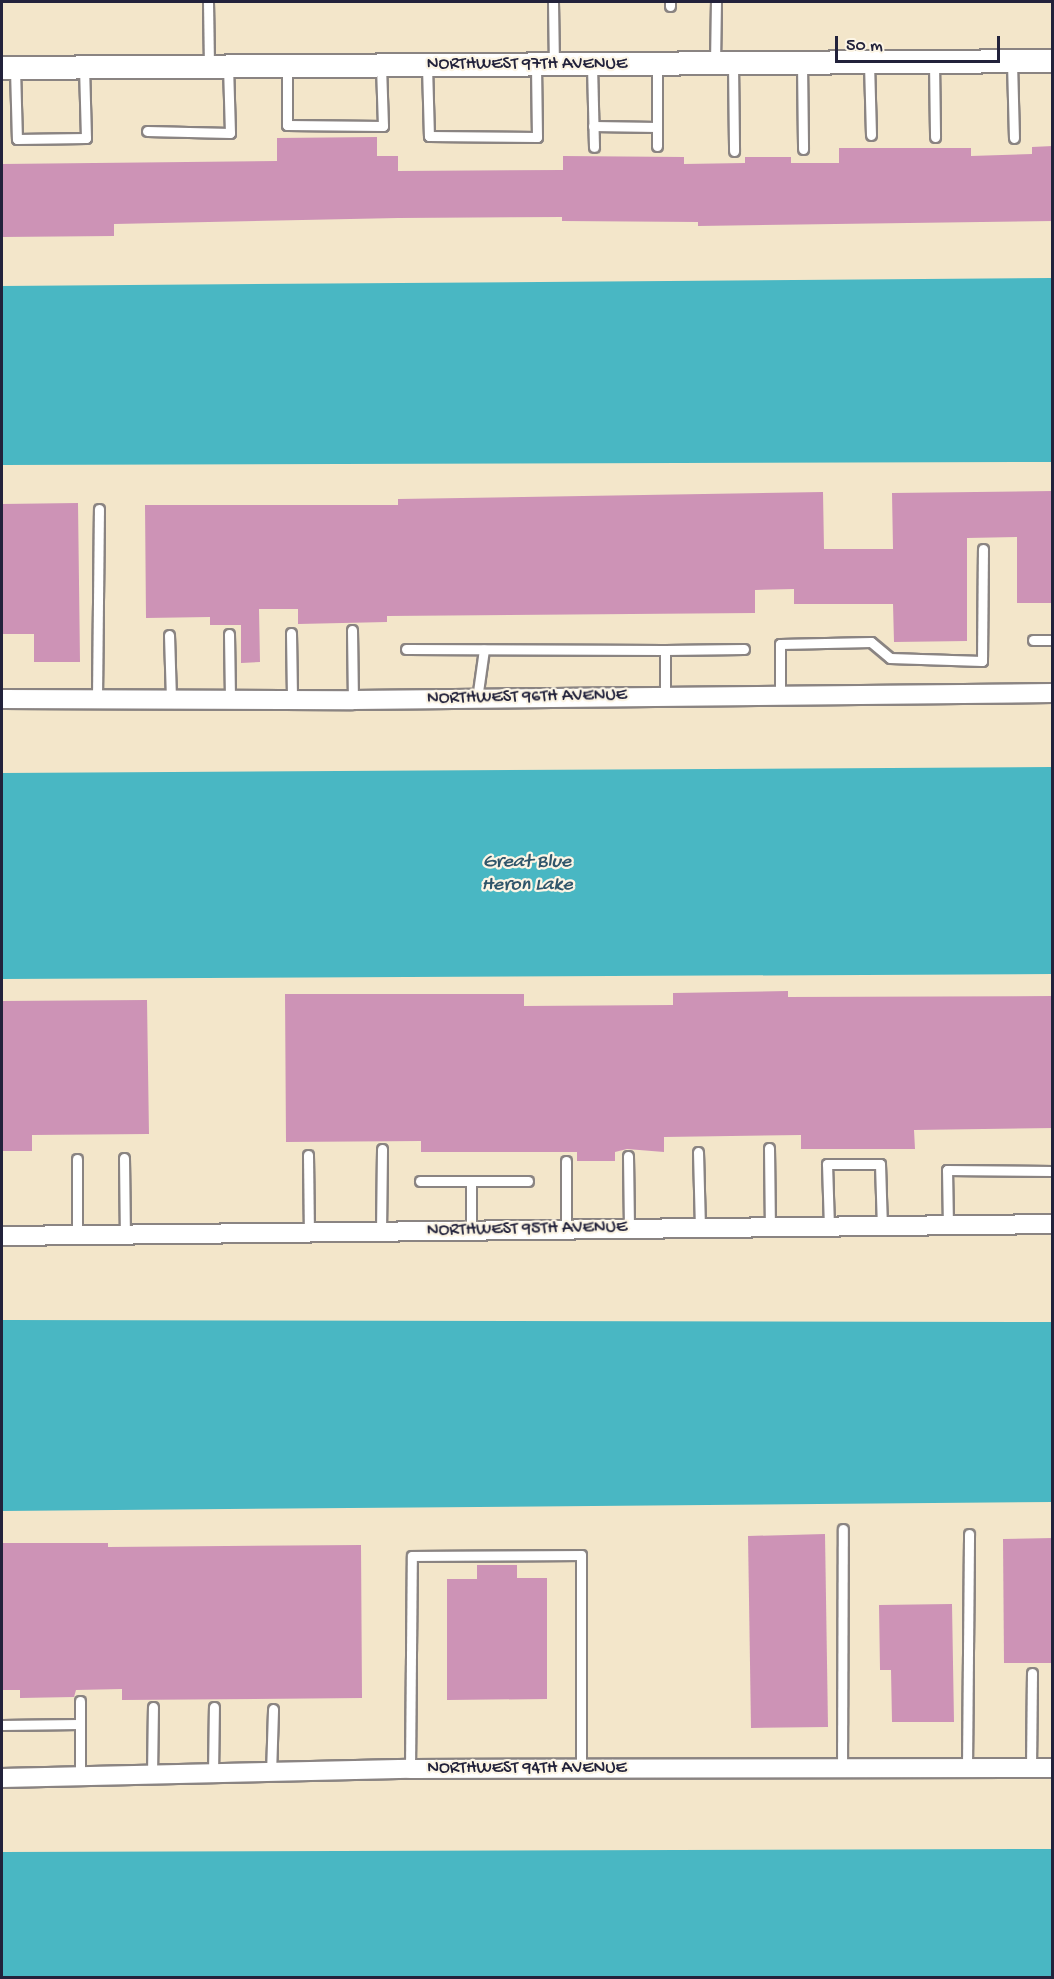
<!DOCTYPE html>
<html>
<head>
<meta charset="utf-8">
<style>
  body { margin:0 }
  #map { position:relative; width:1054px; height:1979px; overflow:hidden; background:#f3e6ca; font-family:"Gochi Hand",sans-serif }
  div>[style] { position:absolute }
  .water>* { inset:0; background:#49b7c3 }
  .building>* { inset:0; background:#cd93b6 }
  .roads { filter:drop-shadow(2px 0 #8a8482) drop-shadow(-2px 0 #8a8482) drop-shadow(0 2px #8a8482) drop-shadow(0 -2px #8a8482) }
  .service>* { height:9px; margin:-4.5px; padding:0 4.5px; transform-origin:4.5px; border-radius:4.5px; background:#fff }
  .minor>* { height:18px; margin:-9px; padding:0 9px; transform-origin:9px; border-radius:9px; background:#fff }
  .tertiary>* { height:22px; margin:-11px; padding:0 11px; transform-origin:11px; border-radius:11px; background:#fff }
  span { translate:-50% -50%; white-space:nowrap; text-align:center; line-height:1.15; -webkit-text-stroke:4.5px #fcf5e5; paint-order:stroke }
  .street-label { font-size:18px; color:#22223b }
  .water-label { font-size:20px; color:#30566b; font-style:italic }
  .frame { position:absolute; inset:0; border:3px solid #22223b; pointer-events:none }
  .scale { position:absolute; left:835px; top:36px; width:165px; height:27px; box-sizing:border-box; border:3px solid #22223b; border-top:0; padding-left:8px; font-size:18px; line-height:21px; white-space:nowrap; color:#22223b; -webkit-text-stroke:4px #fcf5e5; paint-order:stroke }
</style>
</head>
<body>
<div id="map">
  <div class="water">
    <div style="clip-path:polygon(1052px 278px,1052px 462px,2px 465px,2px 286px)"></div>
    <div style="clip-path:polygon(1052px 767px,1052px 974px,2px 979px,2px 773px)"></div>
    <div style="clip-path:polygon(2px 1320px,1052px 1322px,1052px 1502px,2px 1511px)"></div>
    <div style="clip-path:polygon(1052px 1849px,1052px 1977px,2px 1977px,2px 1852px)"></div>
  </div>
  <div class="building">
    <div style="clip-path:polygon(377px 137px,377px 156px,398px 156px,398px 171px,563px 170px,563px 156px,684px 157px,684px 164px,745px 163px,745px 157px,791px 157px,791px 163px,839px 163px,839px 148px,971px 148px,971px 156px,1032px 154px,1032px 147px,1053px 146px,1053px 221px,698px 226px,698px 222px,562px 221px,562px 217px,398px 218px,114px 224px,114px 236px,2px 237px,2px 164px,277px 161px,277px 138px)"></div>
    <div style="clip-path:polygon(1053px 491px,1053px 603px,1017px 603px,1017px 537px,967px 538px,967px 641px,894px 642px,893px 604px,794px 604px,794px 589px,755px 590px,755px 613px,387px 616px,387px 622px,298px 624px,298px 609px,259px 609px,260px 662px,241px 663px,241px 625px,210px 625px,210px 617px,146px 618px,145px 505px,398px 505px,398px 499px,823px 492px,824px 549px,893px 549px,892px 493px)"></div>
    <div style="clip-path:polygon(78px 503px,80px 662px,34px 662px,34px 634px,2px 634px,2px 504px)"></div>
    <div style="clip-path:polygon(788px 991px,788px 997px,1053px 996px,1053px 1128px,914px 1130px,915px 1149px,801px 1149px,801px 1135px,664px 1137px,664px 1152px,627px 1149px,615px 1152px,615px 1161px,577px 1161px,577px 1152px,421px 1152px,421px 1141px,286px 1142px,285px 994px,524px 994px,524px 1006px,673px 1005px,673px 993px)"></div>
    <div style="clip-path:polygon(147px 1000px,149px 1134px,32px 1135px,32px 1151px,2px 1151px,2px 1001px)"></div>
    <div style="clip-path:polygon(825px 1534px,828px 1727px,751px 1728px,748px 1536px)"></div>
    <div style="clip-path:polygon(1053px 1538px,1053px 1663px,1004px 1663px,1003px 1539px)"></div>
    <div style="clip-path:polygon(2px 1543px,108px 1543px,108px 1547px,361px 1545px,362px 1698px,122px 1700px,122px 1689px,76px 1690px,74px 1697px,20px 1698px,20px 1690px,2px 1690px)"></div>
    <div style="clip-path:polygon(477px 1565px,517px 1565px,517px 1578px,547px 1578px,547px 1699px,447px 1700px,447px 1579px,477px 1579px)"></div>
    <div style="clip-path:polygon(952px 1604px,954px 1722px,892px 1722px,891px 1670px,880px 1670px,879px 1605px)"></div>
  </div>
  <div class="roads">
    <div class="service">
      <div style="left:208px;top:2px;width:63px;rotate:89.1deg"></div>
      <div style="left:553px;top:2px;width:63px;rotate:89.1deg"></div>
      <div style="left:670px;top:6px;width:4px;rotate:-90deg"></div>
      <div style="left:934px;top:62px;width:75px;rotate:89.2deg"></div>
      <div style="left:1012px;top:62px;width:76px;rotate:88.5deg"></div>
      <div style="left:802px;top:63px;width:86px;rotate:89.3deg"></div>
      <div style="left:869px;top:63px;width:72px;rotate:88.4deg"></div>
      <div style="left:715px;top:64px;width:62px;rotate:-89.1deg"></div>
      <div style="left:733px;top:64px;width:87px;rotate:89.3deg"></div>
      <div style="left:592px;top:65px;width:82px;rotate:88.6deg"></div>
      <div style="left:427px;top:66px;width:70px;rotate:88.4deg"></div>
      <div style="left:429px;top:136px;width:108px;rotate:0.5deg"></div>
      <div style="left:537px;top:137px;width:72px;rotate:-90.8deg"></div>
      <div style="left:287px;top:67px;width:58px;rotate:90deg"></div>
      <div style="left:287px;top:125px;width:96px;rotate:0.6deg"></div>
      <div style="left:383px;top:126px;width:60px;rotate:-91.9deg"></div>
      <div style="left:15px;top:69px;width:70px;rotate:88.4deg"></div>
      <div style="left:17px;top:139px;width:69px;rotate:-0.8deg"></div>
      <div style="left:86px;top:138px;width:71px;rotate:-91.6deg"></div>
      <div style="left:593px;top:126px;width:64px;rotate:0.9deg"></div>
      <div style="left:147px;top:131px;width:83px;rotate:1.4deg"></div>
      <div style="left:230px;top:133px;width:66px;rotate:-91.7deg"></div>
      <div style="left:657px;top:146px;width:82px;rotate:-90deg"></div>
      <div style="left:352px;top:630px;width:70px;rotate:89.2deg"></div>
      <div style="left:291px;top:633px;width:66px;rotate:89.1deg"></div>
      <div style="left:229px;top:634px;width:65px;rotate:89.1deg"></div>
      <div style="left:169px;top:635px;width:63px;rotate:88.2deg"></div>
      <div style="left:1033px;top:640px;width:19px"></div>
      <div style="left:406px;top:649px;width:259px;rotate:0.2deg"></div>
      <div style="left:780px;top:694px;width:50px;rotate:-90deg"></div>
      <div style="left:780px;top:644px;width:91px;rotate:-1.3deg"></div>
      <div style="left:871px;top:642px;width:25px;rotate:40deg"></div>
      <div style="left:890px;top:658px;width:92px;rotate:1.9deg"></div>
      <div style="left:982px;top:661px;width:112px;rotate:-89.5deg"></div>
      <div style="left:97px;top:697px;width:188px;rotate:-89.4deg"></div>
      <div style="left:665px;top:697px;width:47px;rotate:-90deg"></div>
      <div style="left:665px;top:650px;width:79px;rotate:-0.7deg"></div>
      <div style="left:477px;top:699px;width:50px;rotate:-82deg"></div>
      <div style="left:769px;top:1148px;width:79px;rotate:89.3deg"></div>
      <div style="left:698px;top:1152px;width:76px;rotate:88.5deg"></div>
      <div style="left:308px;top:1155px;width:78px;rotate:89.3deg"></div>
      <div style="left:628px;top:1156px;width:73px;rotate:89.2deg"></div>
      <div style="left:124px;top:1158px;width:77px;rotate:89.3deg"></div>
      <div style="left:77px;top:1159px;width:76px;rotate:90deg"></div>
      <div style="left:566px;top:1161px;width:69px;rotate:90deg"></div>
      <div style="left:420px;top:1181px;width:51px"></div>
      <div style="left:948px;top:1226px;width:56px;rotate:-91deg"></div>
      <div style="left:947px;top:1170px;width:105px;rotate:0.5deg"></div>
      <div style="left:829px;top:1227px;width:63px;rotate:-91.8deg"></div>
      <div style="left:827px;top:1164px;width:53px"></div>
      <div style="left:880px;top:1164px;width:62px;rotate:88.2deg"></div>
      <div style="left:471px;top:1231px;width:50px;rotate:-90deg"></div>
      <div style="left:471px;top:1181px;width:57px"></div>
      <div style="left:381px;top:1232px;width:83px;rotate:-89.3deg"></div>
      <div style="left:80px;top:1701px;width:76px;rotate:90deg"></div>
      <div style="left:2px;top:1725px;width:77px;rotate:-0.7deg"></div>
      <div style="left:967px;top:1768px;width:234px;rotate:-89.5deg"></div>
      <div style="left:1031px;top:1768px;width:95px;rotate:-89.4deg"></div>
      <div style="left:410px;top:1769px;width:213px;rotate:-89.5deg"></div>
      <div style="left:412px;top:1556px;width:169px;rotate:-0.3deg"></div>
      <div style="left:581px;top:1555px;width:214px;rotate:90deg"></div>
      <div style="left:842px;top:1770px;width:241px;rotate:-89.8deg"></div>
      <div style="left:271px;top:1774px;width:65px;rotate:-88.2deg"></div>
      <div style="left:213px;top:1775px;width:68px;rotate:-89.2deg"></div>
      <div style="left:152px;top:1776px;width:69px;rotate:-89.2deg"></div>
    </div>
    <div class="minor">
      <div style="left:2px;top:699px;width:351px;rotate:0.2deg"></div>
      <div style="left:353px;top:700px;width:699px;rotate:-0.57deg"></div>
      <div style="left:2px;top:1236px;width:1050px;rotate:-0.65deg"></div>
      <div style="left:2px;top:1778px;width:408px;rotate:-1.3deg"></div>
      <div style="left:410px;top:1769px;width:642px;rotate:-0.09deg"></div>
    </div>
    <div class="tertiary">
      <div style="left:2px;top:68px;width:1050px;rotate:-0.38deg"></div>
    </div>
  </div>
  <div class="street-label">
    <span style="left:527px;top:65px">NORTHWEST 97TH AVENUE</span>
    <span style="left:527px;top:698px;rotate:-1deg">NORTHWEST 96TH AVENUE</span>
    <span style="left:527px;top:1230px;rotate:-1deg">NORTHWEST 95TH AVENUE</span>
    <span style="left:527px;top:1769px">NORTHWEST 94TH AVENUE</span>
  </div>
  <div class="water-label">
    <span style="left:527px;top:874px">Great Blue<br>Heron Lake</span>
  </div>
  <div class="frame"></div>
  <div class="scale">50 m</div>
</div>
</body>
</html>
